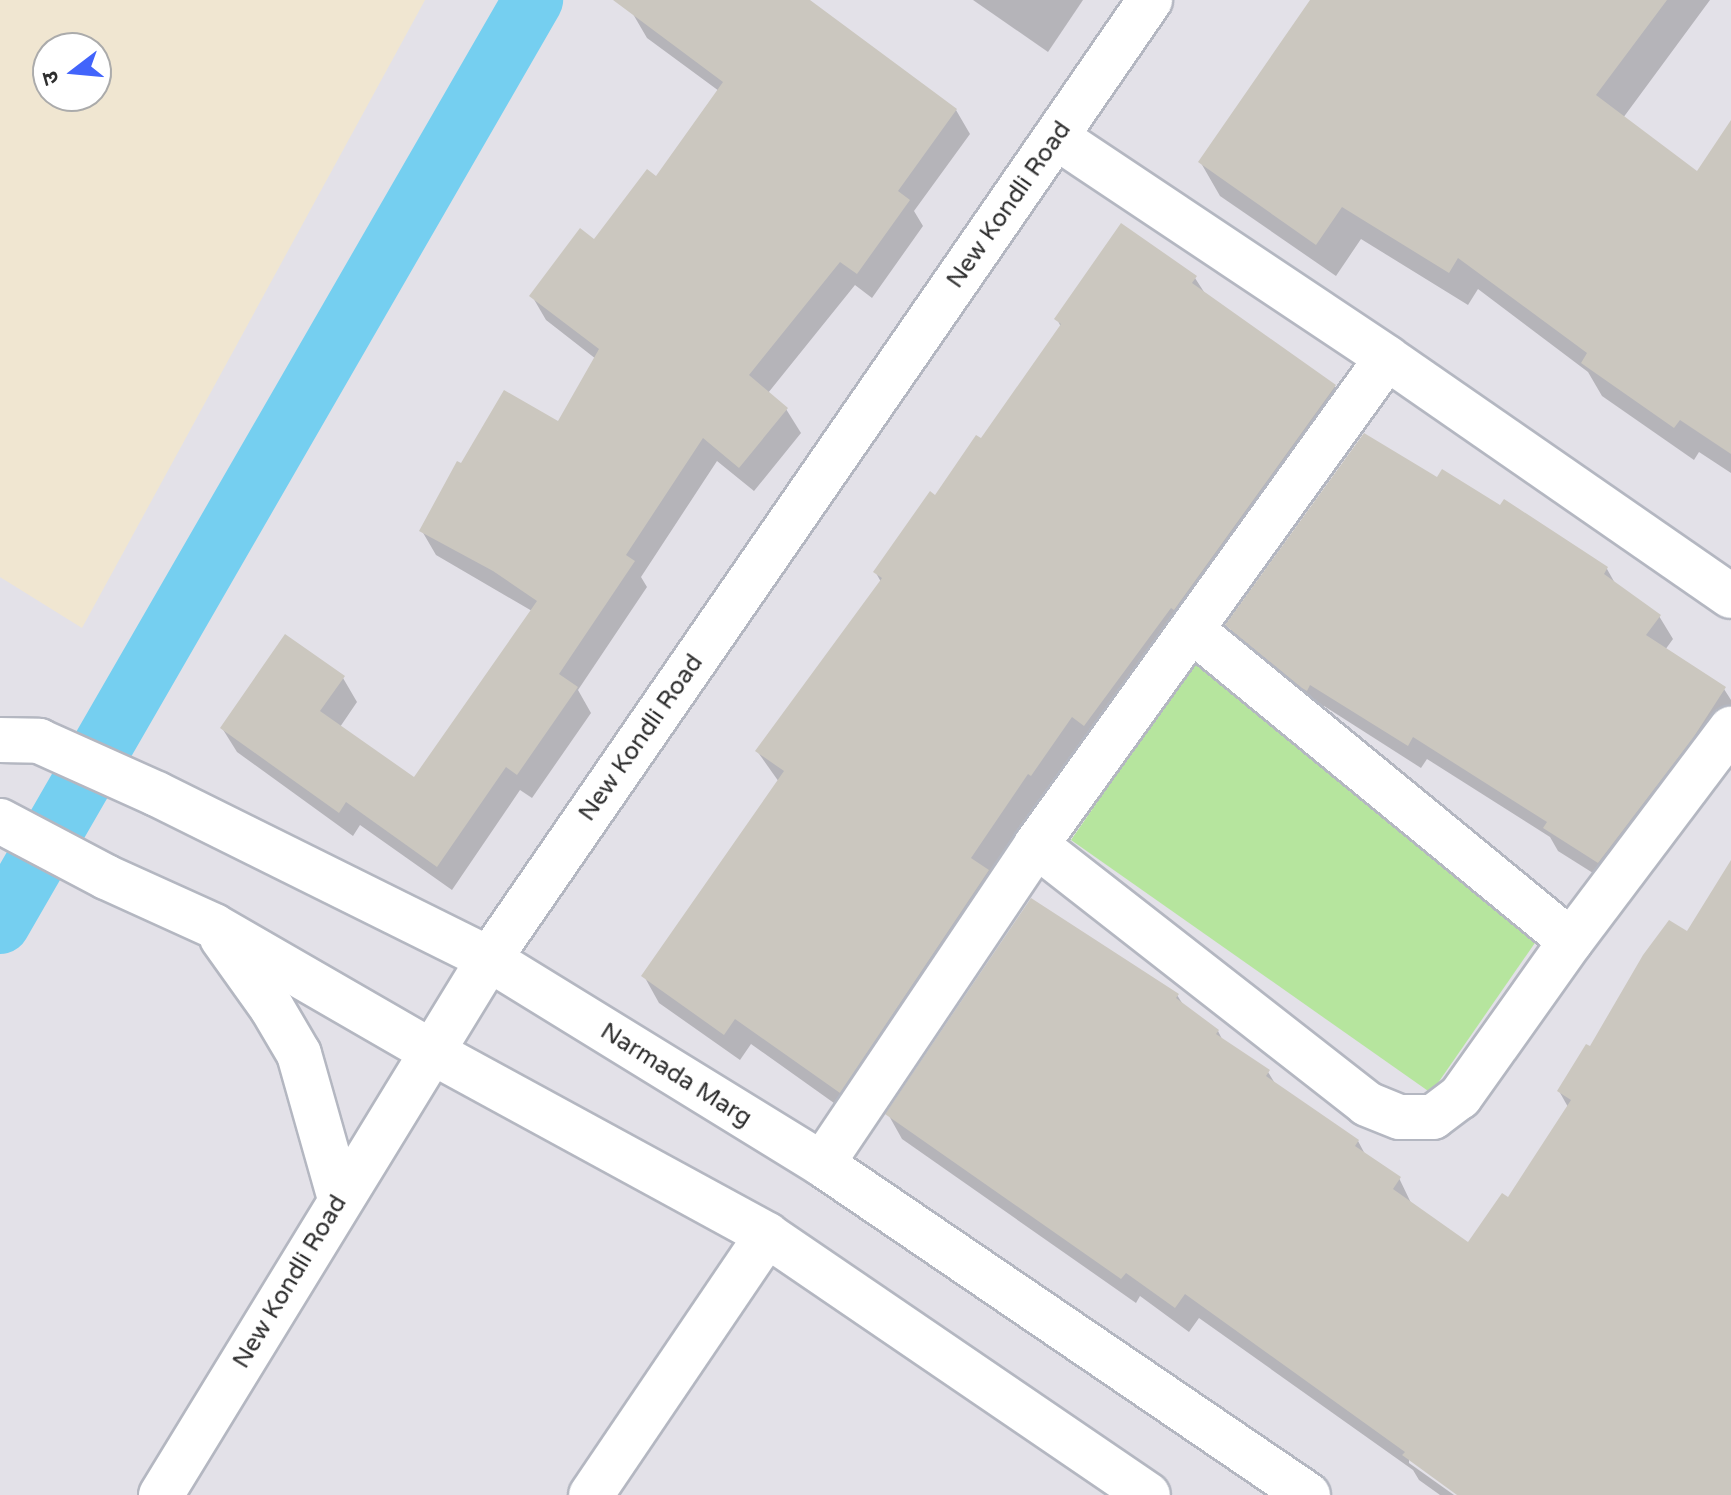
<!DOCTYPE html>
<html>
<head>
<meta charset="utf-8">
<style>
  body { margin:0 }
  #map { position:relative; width:1731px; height:1495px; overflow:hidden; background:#efe9e1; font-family:"Varela Round","Noto Sans Devanagari",sans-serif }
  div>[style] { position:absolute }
  .industrial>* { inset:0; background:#e3e1e8 }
  .education>* { inset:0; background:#f0e6d1 }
  .green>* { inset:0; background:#b6e59e }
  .shadow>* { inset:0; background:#0003 }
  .canal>* { height:60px; margin:-30px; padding:0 30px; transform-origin:30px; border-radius:30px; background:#75cff0 }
  .building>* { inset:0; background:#cbc7bf }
  .roads { filter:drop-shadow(2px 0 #b4b7c1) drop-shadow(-2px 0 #b4b7c1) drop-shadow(0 2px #b4b7c1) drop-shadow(0 -2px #b4b7c1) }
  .minor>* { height:44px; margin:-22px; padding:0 22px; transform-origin:22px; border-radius:22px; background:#fff }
  .tertiary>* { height:44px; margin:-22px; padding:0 22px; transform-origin:22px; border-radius:22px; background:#fff }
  span { translate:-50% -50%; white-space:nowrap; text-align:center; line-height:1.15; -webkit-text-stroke:8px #fff; paint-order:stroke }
  .street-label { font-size:24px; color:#2e2e2e }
  .north { position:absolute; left:32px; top:32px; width:80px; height:80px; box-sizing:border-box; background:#fff; border:2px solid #ababab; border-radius:50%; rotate:254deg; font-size:22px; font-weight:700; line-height:32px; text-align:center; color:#2e2e2e }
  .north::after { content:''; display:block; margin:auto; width:28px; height:36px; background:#4264fb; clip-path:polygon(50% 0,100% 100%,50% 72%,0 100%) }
</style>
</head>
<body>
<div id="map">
  <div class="industrial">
    <div style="clip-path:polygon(evenodd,0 0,1731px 0,1731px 1495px,0 1495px,0 0,48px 48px,96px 48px,96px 96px,48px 96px,48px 48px)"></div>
  </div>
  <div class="education">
    <div style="clip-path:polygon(evenodd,0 0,425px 0,82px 628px,0 577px,0 0,48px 48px,96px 48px,96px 96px,48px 96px,48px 48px)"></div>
  </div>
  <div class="green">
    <div style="clip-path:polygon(1195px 661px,1555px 914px,1431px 1093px,1071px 840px)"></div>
  </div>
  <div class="shadow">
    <div style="clip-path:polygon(643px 0,806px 0,956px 110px,970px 134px,914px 211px,923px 226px,872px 298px,855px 285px,768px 393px,786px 409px,801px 433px,754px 491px,717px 461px,641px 577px,647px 587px,578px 690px,591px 713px,532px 798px,520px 790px,452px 890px,360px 825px,353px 836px,237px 752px,222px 728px,343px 678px,357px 702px,340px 727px,414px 780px,532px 611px,436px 555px,422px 531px,462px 465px,559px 424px,596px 359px,546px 320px,532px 296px,594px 241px,656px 179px,719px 91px,647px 38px,633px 14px)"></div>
    <div style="clip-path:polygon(973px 0,1083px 0,1048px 52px)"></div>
    <div style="clip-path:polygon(1312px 0,1710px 0,1623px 118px,1698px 173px,1731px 123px,1731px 473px,1699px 452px,1694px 460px,1602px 396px,1588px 372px,1478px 289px,1468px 305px,1361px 239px,1336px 276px,1220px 196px,1201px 163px)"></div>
    <div style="clip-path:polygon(1195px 278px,1206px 295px,1335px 387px,1350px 413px,855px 1118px,751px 1044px,740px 1060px,659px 1003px,644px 976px,779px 782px,757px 751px,881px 582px,876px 573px,982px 441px,1061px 327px,1057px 319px)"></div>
    <div style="clip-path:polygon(1438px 480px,1607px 569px,1616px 585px,1659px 616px,1673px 639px,1665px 650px,1724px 689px,1731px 700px,1731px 722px,1612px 885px,1558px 851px,1550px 837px,1427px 759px,1421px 768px,1324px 706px,1320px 712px,1241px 648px,1228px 625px)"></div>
    <div style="clip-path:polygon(1731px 864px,1731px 1495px,1461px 1495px,1409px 1457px,1409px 1463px,1454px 1495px,1440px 1495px,1419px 1480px,1413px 1470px,1199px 1318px,1189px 1332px,1140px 1296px,1136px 1303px,902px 1139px,888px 1114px,1177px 995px,1184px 1006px,1218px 1031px,1223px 1041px,1268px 1072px,1276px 1085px,1358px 1141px,1366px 1156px,1399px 1178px,1412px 1205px,1468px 1244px,1508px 1200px,1568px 1107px,1559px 1091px,1688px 934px)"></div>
  </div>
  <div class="canal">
    <div style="left:0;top:924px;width:1067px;rotate:-60.02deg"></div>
  </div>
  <div class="building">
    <div style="clip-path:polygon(613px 0,810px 0,957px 109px,898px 191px,910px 200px,857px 274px,840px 262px,749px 375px,788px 408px,739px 468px,703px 438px,626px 555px,635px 561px,559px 674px,578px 687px,517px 775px,506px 767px,437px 867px,346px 802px,339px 813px,220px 728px,285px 634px,345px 676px,320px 711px,414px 777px,537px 601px,493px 571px,419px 531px,457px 461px,461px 463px,504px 390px,558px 421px,599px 349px,529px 296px,580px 228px,594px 239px,647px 169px,656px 176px,723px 82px)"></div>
    <div style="clip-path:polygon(1310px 0,1667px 0,1596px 95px,1697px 171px,1731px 120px,1731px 454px,1680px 420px,1674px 428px,1581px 363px,1587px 353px,1458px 258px,1449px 273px,1342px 207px,1316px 245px,1198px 162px)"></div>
    <div style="clip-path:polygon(1121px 223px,1197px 276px,1192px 283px,1336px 385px,1174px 610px,1171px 608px,1084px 726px,1072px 717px,1031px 776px,1028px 774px,971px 858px,989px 870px,840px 1093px,735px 1019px,724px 1035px,641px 976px,784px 771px,755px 751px,882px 578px,873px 572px,930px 491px,935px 495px,976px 435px,981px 438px,1061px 324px,1054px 319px)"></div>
    <div style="clip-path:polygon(1364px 433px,1437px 477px,1442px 469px,1500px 505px,1504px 499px,1608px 567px,1604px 574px,1661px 615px,1646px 635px,1726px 687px,1693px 738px,1598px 863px,1543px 828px,1547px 822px,1413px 737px,1408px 746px,1310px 685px,1307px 691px,1302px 688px,1225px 625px)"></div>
    <div style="clip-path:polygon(1731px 860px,1731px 1495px,1457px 1495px,1402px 1455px,1405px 1452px,1185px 1294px,1175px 1308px,1126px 1273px,1121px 1279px,885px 1114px,1031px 898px,1179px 994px,1176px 998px,1219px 1030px,1216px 1034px,1270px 1070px,1266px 1076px,1359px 1140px,1355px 1146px,1401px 1177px,1393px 1189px,1468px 1242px,1502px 1193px,1508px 1197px,1571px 1100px,1557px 1091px,1586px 1044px,1590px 1046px,1643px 955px,1669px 920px,1687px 931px)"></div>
  </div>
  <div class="roads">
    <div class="minor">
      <div style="left:1056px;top:137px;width:398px;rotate:33.7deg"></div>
      <div style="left:1387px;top:358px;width:418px;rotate:34.7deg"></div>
      <div style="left:1192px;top:630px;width:490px;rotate:39.4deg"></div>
      <div style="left:1036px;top:845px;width:420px;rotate:38deg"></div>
      <div style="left:1367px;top:1104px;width:35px;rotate:22deg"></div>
      <div style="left:1400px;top:1117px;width:33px"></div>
      <div style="left:1433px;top:1117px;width:34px;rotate:-37deg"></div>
      <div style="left:1460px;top:1097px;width:191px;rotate:-54.6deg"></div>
      <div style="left:1571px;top:941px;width:266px;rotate:-53deg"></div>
      <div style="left:489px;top:959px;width:1165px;rotate:-55.42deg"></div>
      <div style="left:822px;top:1164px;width:384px;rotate:-56.1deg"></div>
      <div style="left:1036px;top:845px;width:600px;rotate:-54.22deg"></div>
      <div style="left:591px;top:1495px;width:314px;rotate:-55.9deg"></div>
    </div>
    <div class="tertiary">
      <div style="left:0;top:740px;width:39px;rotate:1deg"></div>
      <div style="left:39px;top:741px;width:129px;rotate:24.2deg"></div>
      <div style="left:157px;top:794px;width:371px;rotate:26.4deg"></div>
      <div style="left:489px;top:959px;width:391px;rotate:31.6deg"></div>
      <div style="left:822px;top:1164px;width:588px;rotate:34.26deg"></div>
      <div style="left:0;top:821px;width:120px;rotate:27.8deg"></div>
      <div style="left:106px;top:877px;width:119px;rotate:24.4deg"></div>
      <div style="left:214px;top:926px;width:252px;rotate:30deg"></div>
      <div style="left:432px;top:1052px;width:382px;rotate:28.6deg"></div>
      <div style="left:767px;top:1235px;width:461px;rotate:34.3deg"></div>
      <div style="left:222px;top:938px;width:86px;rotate:54.5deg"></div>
      <div style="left:272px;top:1008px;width:53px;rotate:59.6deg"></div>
      <div style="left:299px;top:1054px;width:151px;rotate:74.2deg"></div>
      <div style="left:161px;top:1495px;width:628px;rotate:-58.54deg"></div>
    </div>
  </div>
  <div class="street-label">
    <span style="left:1009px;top:205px;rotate:-55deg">New Kondli Road</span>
    <span style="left:641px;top:738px;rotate:-55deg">New Kondli Road</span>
    <span style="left:676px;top:1075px;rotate:32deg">Narmada Marg</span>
    <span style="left:290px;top:1282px;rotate:-59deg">New Kondli Road</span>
  </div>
  <div class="north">उ</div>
</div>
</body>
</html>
